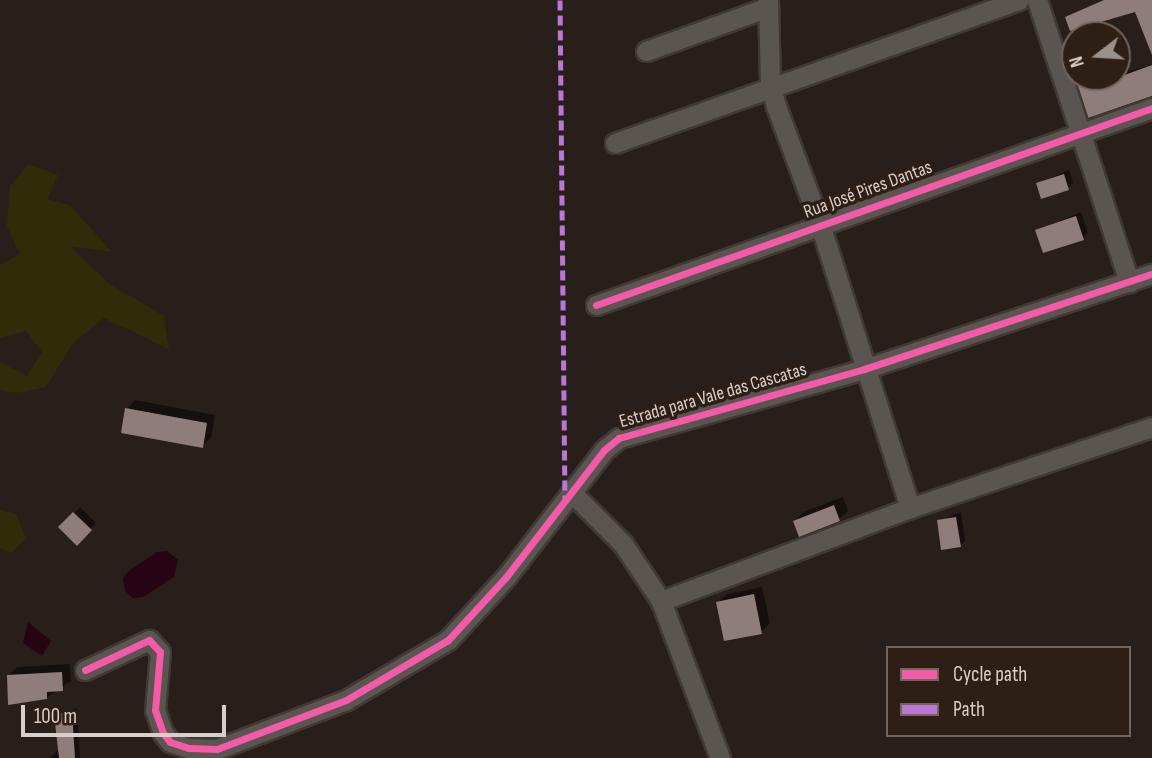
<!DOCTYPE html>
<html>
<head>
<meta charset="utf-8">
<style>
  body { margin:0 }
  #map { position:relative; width:1152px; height:758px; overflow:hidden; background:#281f1b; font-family:"Sofia Sans Condensed",sans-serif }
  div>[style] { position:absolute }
  .green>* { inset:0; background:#312b09 }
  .water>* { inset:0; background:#260413 }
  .shadow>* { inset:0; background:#0007 }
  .building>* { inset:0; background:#8f7d7a }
  .roads { filter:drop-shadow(2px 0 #403936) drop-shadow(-2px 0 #403936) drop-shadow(0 2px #403936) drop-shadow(0 -2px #403936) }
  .minor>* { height:19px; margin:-9.5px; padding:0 9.5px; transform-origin:9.5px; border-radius:9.5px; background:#5b5551 }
  .quiet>* { height:5px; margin-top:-2.5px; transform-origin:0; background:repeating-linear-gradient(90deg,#ba77d6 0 10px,transparent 0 15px) }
  .cycleway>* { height:7px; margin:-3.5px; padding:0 3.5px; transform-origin:3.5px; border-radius:3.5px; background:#f35aa7 }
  span { translate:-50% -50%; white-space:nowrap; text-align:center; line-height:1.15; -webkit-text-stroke:7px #2d1e16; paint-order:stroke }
  .street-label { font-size:19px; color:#d9cfc9 }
  .legend { position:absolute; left:886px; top:646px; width:245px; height:91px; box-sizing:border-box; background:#2d1e16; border:2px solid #72655e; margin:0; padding:9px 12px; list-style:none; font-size:21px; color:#d9cfc9 }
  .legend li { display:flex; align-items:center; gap:14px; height:35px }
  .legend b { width:35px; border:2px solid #72655e }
  .north { position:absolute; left:1061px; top:21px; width:70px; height:70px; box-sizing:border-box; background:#2d1e16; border:2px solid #72655e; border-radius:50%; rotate:253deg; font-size:19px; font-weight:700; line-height:28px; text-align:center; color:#d9cfc9 }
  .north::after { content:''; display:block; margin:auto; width:24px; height:32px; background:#9b918c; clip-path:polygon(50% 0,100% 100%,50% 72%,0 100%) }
  .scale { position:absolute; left:21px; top:705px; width:205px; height:32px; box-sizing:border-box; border:4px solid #d9cfc9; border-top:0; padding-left:9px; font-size:21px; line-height:24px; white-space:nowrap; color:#d9cfc9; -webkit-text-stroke:5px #2d1e16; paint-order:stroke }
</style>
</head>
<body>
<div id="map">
  <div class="green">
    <div style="clip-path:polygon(29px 164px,58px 175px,47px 199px,70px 205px,112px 252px,70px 246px,108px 283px,164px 316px,169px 349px,104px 318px,73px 343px,46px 387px,17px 393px,0 390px,0 362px,27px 376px,42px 352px,26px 331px,0 338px,0 265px,20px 254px,7px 227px,10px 186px)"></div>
    <div style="clip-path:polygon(0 510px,16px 514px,26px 538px,11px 553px,0 548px)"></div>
  </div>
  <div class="water">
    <div style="clip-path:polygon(167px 551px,178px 560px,174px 577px,143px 597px,133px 598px,125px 591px,123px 578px,130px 570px,157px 552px)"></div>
    <div style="clip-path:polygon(28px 622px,51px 641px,42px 656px,23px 643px)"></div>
  </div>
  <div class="shadow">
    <div style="clip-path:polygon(1108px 0,1152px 0,1152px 39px,1136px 9px,1113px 19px,1111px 13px,1067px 17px)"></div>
    <div style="clip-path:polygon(1121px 45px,1129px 71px,1152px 65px,1152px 96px,1089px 115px,1077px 77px,1117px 77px,1117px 46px)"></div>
    <div style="clip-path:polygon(1069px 170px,1073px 183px,1068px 188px,1038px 183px)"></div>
    <div style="clip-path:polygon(1081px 212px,1088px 233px,1083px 238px,1037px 231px)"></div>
    <div style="clip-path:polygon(135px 400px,215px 415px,211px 437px,203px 446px,127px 409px)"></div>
    <div style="clip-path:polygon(843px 497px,848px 511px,839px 519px,795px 521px,803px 512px)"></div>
    <div style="clip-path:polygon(80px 507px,96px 523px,77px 543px,61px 527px)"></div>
    <div style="clip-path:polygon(961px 512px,965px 540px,960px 546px,938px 521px)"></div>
    <div style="clip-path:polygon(762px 587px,770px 623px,761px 632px,718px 602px,727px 594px)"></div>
    <div style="clip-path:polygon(70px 664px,71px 681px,46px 698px,8px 676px,17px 667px)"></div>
    <div style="clip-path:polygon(77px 708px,80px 758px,50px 758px,60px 748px,56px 715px)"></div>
  </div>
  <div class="building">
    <div style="clip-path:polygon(1104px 0,1152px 0,1152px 55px,1135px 12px,1070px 31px,1065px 17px)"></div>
    <div style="clip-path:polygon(1152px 65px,1152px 96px,1088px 118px,1075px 77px,1119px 77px)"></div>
    <div style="clip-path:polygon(1064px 174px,1069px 190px,1041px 199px,1036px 183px)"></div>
    <div style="clip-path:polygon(1076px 216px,1084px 240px,1043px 253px,1035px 230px)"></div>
    <div style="clip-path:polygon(125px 408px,207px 423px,203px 448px,121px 433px)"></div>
    <div style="clip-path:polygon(834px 505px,840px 521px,799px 537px,793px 521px)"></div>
    <div style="clip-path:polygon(73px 512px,92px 530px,77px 546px,58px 527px)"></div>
    <div style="clip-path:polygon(956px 517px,961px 547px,941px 550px,937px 520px)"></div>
    <div style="clip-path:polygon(754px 594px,762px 634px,724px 641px,716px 602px)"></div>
    <div style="clip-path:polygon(62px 672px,63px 691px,47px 692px,47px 699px,8px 705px,7px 675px)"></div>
    <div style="clip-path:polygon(72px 712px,75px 758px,59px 758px,54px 714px)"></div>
  </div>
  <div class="roads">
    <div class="minor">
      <div style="left:768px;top:0;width:81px;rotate:88.6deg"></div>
      <div style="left:770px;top:81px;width:26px;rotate:77deg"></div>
      <div style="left:776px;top:106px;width:126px;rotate:69.6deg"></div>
      <div style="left:820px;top:224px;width:298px;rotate:72.4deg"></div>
      <div style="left:1037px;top:0;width:297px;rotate:71.9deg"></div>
      <div style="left:646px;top:51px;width:130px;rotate:-19.8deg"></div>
      <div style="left:615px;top:143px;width:428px;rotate:-19.5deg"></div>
      <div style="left:596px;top:305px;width:590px;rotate:-19.51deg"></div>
      <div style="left:573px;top:494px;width:71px;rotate:45deg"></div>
      <div style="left:623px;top:544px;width:69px;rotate:56.3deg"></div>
      <div style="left:661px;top:601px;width:168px;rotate:69.4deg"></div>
      <div style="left:661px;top:601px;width:266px;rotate:-20.5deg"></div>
      <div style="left:910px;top:508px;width:255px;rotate:-18.5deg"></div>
      <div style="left:85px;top:670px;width:71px;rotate:-25.1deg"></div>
      <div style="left:149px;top:640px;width:16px;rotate:47deg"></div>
      <div style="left:160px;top:652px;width:58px;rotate:94.9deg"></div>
      <div style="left:155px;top:710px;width:24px;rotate:71deg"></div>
      <div style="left:163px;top:733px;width:11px;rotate:52deg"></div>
      <div style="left:170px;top:742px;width:20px;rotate:18deg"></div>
      <div style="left:189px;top:748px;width:28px;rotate:2deg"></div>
      <div style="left:217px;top:749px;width:138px;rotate:-20.8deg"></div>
      <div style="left:346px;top:700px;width:118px;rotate:-30.5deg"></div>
      <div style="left:448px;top:640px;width:86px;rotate:-47.4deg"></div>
      <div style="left:506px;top:577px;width:160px;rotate:-52.3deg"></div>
      <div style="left:604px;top:450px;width:19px;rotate:-39deg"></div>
      <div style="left:619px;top:438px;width:255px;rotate:-15.7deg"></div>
      <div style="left:864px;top:369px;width:303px;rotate:-18.3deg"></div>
    </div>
  </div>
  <div class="quiet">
    <div style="left:560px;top:0;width:500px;rotate:89.43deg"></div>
  </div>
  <div class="cycleway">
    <div style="left:596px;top:305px;width:590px;rotate:-19.51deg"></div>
    <div style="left:85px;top:670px;width:71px;rotate:-25.1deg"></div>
    <div style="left:149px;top:640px;width:16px;rotate:47deg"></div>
    <div style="left:160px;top:652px;width:58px;rotate:94.9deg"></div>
    <div style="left:155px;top:710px;width:24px;rotate:71deg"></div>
    <div style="left:163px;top:733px;width:11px;rotate:52deg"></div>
    <div style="left:170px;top:742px;width:20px;rotate:18deg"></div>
    <div style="left:189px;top:748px;width:28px;rotate:2deg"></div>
    <div style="left:217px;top:749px;width:138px;rotate:-20.8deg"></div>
    <div style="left:346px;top:700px;width:118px;rotate:-30.5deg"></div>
    <div style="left:448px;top:640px;width:86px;rotate:-47.4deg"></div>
    <div style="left:506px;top:577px;width:160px;rotate:-52.3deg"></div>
    <div style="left:604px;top:450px;width:19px;rotate:-39deg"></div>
    <div style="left:619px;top:438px;width:255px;rotate:-15.7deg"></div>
    <div style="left:864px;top:369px;width:303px;rotate:-18.3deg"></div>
  </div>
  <div class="street-label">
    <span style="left:868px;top:190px;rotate:-20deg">Rua José Pires Dantas</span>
    <span style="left:713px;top:396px;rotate:-16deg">Estrada para Vale das Cascatas</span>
  </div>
  <ul class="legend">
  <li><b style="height:9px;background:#f35aa7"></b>Cycle path</li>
  <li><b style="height:9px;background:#ba77d6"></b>Path</li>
  </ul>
  <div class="north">N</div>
  <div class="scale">100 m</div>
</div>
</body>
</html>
